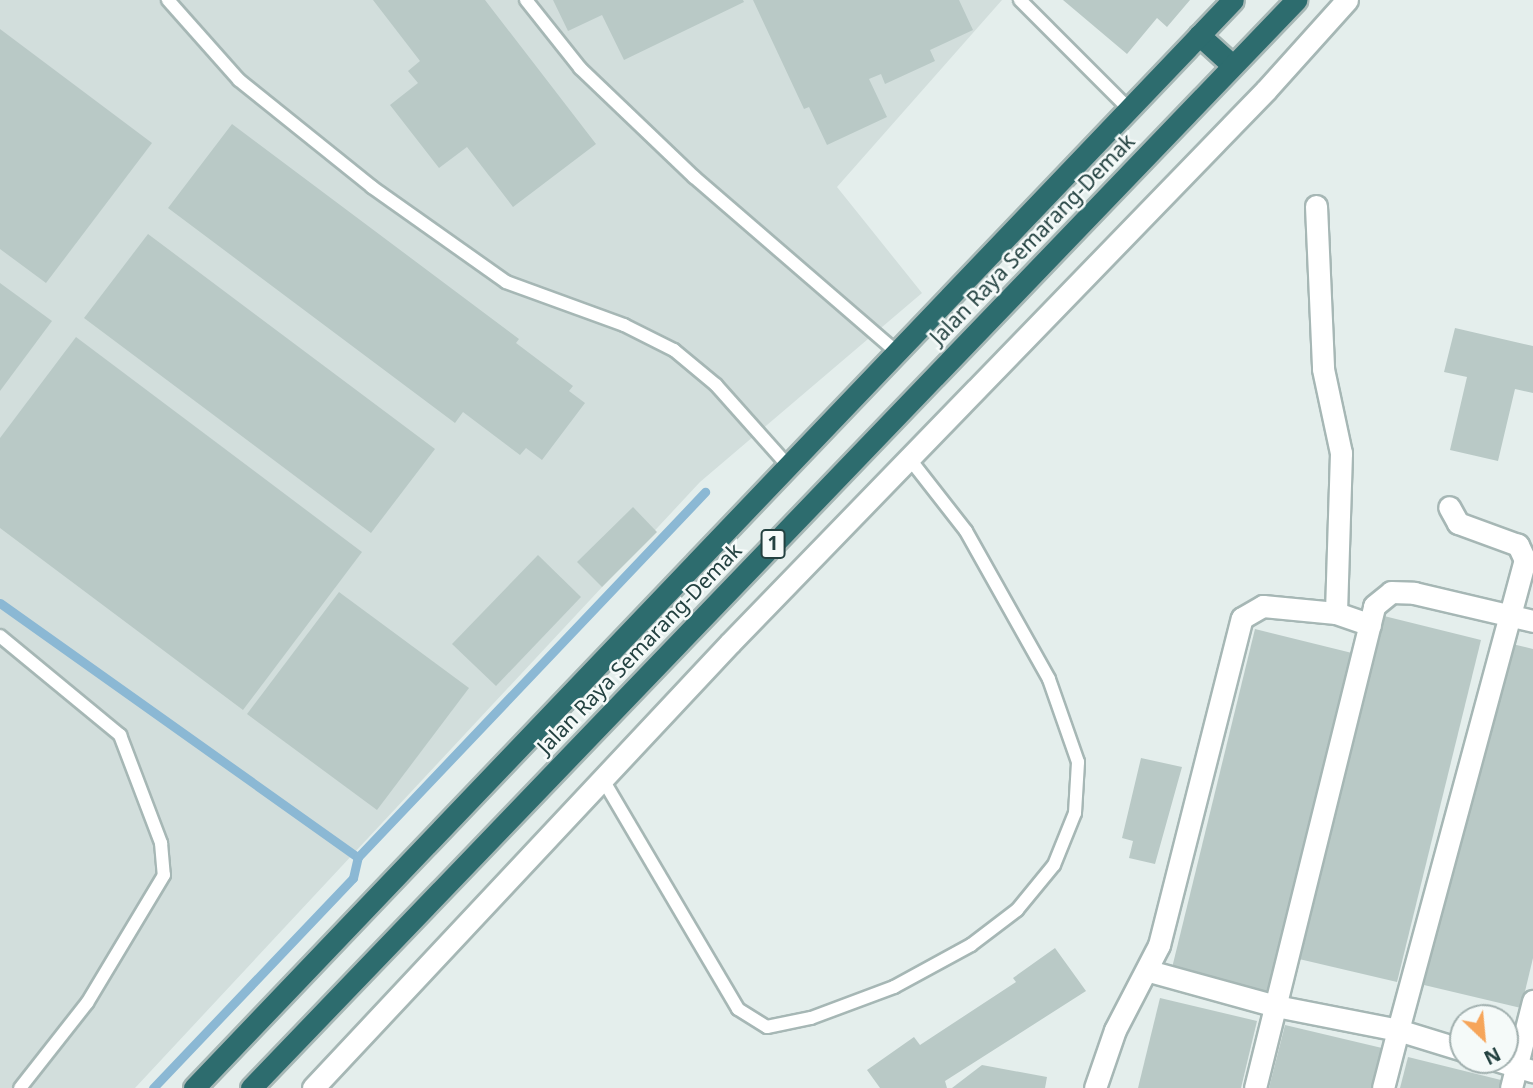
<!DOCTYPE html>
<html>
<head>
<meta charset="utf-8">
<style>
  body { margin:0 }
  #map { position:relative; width:1533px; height:1088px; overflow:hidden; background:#e4eeec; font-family:"Noto Sans",sans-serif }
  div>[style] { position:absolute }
  .built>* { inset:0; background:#d2dedc }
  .stream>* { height:9px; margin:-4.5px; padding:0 4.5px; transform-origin:4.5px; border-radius:4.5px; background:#8bb8d4 }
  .building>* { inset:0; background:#b9c9c6 }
  .roads { filter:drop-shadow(2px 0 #a6b7b5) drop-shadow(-2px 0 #a6b7b5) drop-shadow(0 2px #a6b7b5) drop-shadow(0 -2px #a6b7b5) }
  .lane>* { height:12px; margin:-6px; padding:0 6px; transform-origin:6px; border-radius:6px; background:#fff }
  .street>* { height:21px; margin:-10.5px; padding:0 10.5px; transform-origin:10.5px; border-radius:10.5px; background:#fff }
  .highway>* { height:21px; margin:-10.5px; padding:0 10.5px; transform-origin:10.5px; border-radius:10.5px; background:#2d6c6e }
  span { translate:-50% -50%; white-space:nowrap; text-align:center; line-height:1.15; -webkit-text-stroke:5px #f5faf9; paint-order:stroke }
  .shield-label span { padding:2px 5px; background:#f5faf9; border:2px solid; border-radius:5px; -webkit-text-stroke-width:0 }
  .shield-label { font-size:19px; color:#234140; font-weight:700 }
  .street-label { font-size:21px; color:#234140 }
  .north { position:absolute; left:1449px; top:1004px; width:70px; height:70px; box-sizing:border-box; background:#f5faf9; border:2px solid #a1b0af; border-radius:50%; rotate:154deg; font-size:19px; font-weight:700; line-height:28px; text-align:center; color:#234140 }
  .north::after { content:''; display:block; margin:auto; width:24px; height:32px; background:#f6a55a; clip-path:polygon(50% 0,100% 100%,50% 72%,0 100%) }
</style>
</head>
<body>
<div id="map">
  <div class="built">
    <div style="clip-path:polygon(0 0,1002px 0,837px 187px,922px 293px,700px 482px,135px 1088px,0 1088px)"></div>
  </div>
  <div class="stream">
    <div style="left:0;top:603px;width:439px;rotate:35.4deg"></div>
    <div style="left:153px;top:1088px;width:290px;rotate:-46.4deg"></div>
    <div style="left:353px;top:878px;width:22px;rotate:-77deg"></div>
    <div style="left:358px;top:857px;width:504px;rotate:-46.45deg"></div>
  </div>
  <div class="building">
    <div style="clip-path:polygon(373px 0,485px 0,596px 144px,513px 207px,467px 147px,439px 168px,390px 105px,418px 83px,408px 71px,420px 61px)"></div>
    <div style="clip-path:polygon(553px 0,743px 0,744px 2px,624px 60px,602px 15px,568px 31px)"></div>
    <div style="clip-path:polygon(753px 0,959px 0,973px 30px,930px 50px,935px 61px,885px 84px,881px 74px,869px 79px,887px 117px,827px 145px,809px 107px,804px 109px)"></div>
    <div style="clip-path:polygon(1063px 0,1190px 0,1167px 27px,1157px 18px,1127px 54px)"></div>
    <div style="clip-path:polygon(0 29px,152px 143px,46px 283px,0 249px)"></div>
    <div style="clip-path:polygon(232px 124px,519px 339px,516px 343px,573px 386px,569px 391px,585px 403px,542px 460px,526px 448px,520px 455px,463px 412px,455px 423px,168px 208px)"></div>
    <div style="clip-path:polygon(148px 234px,435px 449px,371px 533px,84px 318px)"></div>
    <div style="clip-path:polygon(0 283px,52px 321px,0 391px)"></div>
    <div style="clip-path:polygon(1455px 328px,1533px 346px,1533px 393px,1515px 389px,1498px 461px,1450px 450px,1467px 377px,1444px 372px)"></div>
    <div style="clip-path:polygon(76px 337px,362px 552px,243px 710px,0 528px,0 438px)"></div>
    <div style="clip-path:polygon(633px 507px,657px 532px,602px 587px,577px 562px)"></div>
    <div style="clip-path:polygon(538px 555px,581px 597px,496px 686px,452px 644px)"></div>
    <div style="clip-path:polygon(339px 592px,469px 688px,377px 810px,247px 714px)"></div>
    <div style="clip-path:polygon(1384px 616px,1481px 640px,1397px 982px,1299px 959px)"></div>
    <div style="clip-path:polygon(1255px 629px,1352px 653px,1268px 995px,1171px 972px)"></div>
    <div style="clip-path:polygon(1508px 643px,1533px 649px,1533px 958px,1521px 1008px,1424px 985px)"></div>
    <div style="clip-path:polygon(1141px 758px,1182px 767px,1155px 864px,1129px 858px,1133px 841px,1122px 838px)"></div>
    <div style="clip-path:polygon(1055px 948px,1086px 991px,945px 1081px,947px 1088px,880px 1088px,867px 1070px,914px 1037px,920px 1045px,1016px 982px,1013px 978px)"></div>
    <div style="clip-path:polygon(1160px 998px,1257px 1021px,1241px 1088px,1138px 1088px)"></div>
    <div style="clip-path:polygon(1285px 1025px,1382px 1048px,1373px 1088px,1269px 1088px)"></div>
    <div style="clip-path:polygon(1408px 1057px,1505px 1081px,1503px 1088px,1400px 1088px)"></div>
    <div style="clip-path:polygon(982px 1065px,1047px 1077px,1045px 1088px,952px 1088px)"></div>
  </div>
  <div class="roads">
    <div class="lane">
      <div style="left:168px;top:0;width:107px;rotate:48.4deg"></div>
      <div style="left:239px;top:80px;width:171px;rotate:38.8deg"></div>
      <div style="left:372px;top:187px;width:164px;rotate:35.3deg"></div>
      <div style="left:506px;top:282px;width:126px;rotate:20deg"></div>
      <div style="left:624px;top:325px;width:56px;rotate:26.6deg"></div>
      <div style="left:674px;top:350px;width:55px;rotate:39.8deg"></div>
      <div style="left:716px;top:385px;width:110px;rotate:48.3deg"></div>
      <div style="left:526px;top:0;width:87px;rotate:51.5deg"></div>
      <div style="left:580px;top:68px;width:158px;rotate:43.7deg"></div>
      <div style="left:694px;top:177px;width:269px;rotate:40.8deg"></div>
      <div style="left:1020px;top:0;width:153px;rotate:45deg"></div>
      <div style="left:0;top:636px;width:156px;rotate:39.5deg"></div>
      <div style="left:120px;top:735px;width:116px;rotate:69.2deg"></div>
      <div style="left:161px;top:843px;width:32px;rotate:85deg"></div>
      <div style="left:164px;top:875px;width:149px;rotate:121deg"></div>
      <div style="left:87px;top:1003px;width:108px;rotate:128.2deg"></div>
      <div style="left:602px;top:778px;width:268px;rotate:59.5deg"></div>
      <div style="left:738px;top:1009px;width:34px;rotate:32deg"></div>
      <div style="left:767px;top:1027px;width:45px;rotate:-11.6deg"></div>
      <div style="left:811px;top:1018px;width:89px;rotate:-20.5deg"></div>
      <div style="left:894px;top:987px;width:88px;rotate:-28.6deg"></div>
      <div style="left:971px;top:945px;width:58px;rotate:-37.3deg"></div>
      <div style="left:1017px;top:910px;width:58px;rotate:-50.6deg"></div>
      <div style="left:1054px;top:865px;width:56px;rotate:-68deg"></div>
      <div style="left:1075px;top:813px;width:51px;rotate:-86.6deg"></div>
      <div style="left:1078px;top:762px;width:88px;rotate:-109.3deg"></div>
      <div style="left:1049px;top:679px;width:170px;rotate:-119.3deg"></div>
      <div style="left:966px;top:531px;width:93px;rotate:-128deg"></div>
    </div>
    <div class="street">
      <div style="left:1316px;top:206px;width:163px;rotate:87.5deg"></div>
      <div style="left:1323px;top:369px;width:86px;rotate:77.9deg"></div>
      <div style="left:1341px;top:453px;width:160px;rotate:91.8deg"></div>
      <div style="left:1149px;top:971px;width:132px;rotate:15.4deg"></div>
      <div style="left:1276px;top:1006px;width:124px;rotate:11.1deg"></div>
      <div style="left:1398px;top:1030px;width:487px;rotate:-74.9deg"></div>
      <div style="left:1525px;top:560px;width:17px;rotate:-115deg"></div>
      <div style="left:1518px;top:545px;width:64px;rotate:-159.9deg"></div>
      <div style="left:1458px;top:523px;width:18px;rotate:-119deg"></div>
      <div style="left:1496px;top:1060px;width:39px;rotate:17deg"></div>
      <div style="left:313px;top:1088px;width:610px;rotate:-46.86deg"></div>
      <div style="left:730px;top:643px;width:770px;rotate:-45.89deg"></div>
      <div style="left:1266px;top:90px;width:121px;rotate:-48deg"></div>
      <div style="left:1095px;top:1088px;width:61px;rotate:-71deg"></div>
      <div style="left:1115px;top:1030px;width:96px;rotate:-62.6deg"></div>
      <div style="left:1159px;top:945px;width:337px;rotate:-75.8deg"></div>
      <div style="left:1242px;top:618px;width:24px;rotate:-30deg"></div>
      <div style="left:1263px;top:606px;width:73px;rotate:5.5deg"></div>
      <div style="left:1336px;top:613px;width:36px;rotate:19deg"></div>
      <div style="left:1255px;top:1088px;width:496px;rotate:-76.1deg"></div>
      <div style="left:1374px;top:606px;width:22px;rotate:-39deg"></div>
      <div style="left:1391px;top:592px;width:23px;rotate:2deg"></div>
      <div style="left:1414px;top:593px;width:122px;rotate:13.2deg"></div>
      <div style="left:1383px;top:1088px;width:60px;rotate:-75.5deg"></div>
      <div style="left:1398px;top:1030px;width:68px;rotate:17.1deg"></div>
      <div style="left:1511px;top:1088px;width:90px;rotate:-75.8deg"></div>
    </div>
    <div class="highway">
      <div style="left:1199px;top:35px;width:43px;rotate:42.2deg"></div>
      <div style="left:194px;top:1088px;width:1504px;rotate:-46.32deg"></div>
      <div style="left:251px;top:1088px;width:1509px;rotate:-46.15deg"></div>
    </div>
  </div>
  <div class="shield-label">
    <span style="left:773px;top:544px">1</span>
  </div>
  <div class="street-label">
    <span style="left:1032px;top:239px;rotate:-46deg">Jalan Raya Semarang-Demak</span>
    <span style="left:639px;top:648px;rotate:-46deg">Jalan Raya Semarang-Demak</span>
  </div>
  <div class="north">N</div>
</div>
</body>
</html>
